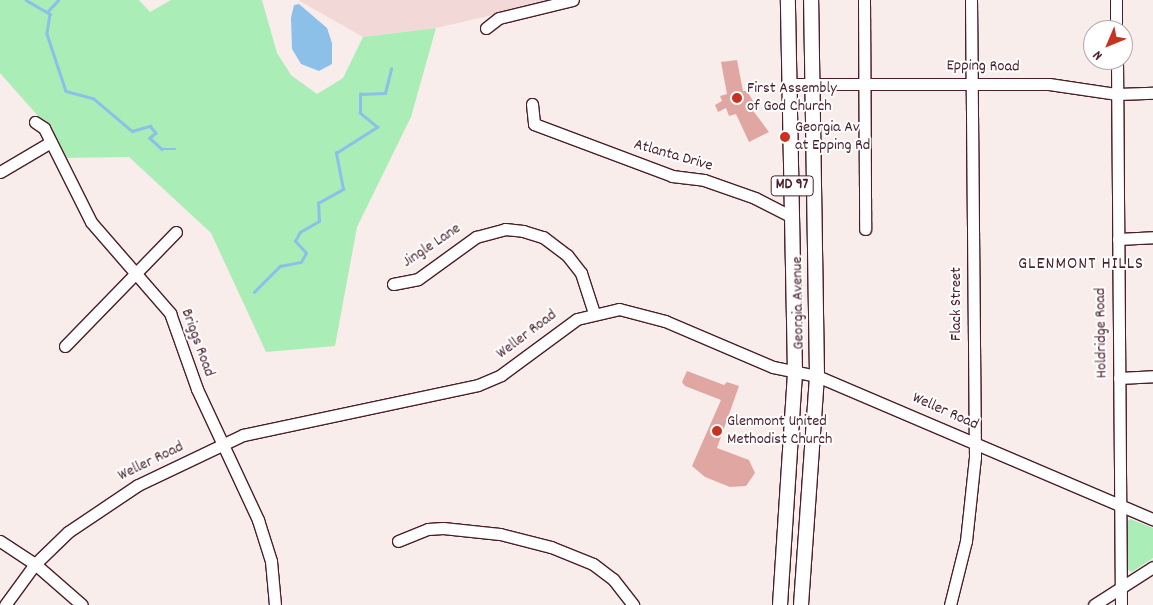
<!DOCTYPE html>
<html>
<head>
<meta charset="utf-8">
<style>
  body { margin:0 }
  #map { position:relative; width:1153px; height:605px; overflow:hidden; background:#f9edec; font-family:Dekko,sans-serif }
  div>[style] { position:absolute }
  .built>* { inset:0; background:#f2d8d6 }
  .green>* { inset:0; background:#aaedb7 }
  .water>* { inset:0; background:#8cc0e9 }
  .stream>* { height:2.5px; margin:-1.25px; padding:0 1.25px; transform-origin:1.25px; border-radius:1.25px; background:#8cc0e9 }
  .building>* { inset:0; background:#e0a6a1 }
  .roads { filter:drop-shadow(1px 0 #4a1f2b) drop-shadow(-1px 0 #4a1f2b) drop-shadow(0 1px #4a1f2b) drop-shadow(0 -1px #4a1f2b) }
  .minor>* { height:11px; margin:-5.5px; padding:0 5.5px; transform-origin:5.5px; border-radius:5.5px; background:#fff }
  .major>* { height:14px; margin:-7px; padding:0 7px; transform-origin:7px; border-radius:7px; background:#fff }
  .dots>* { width:14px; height:14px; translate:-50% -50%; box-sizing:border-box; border:2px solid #fff; border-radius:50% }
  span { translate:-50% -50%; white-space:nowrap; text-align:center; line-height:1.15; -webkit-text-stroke:4px #fff; paint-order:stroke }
  .shield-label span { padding:1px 4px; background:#fff; border:1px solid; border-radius:4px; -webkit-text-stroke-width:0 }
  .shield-label { font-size:15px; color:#4a1f2b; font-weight:700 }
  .street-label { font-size:16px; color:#4a1f2b }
  .poi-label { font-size:16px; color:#4a1f2b }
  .left { translate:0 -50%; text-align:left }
  .neighbourhood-label { font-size:18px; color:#4a1f2b; letter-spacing:1px }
  .north { position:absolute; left:1083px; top:20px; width:50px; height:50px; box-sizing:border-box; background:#fff; border:1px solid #b7a5aa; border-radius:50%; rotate:225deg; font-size:14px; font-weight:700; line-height:20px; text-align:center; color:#4a1f2b }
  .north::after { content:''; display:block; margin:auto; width:18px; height:22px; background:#c8321e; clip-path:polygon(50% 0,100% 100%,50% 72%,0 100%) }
</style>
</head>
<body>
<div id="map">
  <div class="built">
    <div style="clip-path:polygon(298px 0,557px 0,436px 28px,363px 37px)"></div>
  </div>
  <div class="green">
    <div style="clip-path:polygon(0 0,139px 0,150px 12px,171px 0,262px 0,277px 53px,291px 75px,317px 94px,343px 78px,363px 37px,436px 28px,411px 117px,357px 227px,335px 346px,266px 352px,211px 233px,129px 157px,62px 158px,38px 116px,0 73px)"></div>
    <div style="clip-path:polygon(1130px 519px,1153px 528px,1153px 558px,1132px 572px,1124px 568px,1124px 524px)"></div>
  </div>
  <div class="water">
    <div style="clip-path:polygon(299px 4px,327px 28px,332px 43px,332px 64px,319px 71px,301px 64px,292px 49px,291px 18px,294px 5px)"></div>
  </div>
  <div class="stream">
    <div style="left:26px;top:0;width:28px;rotate:30deg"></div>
    <div style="left:50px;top:14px;width:20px;rotate:99deg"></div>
    <div style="left:47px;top:34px;width:60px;rotate:71.6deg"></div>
    <div style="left:66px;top:91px;width:28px;rotate:15deg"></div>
    <div style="left:93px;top:98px;width:51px;rotate:40.2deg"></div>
    <div style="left:132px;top:131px;width:19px;rotate:-16deg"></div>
    <div style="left:150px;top:126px;width:9px;rotate:49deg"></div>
    <div style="left:156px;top:133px;width:8px;rotate:140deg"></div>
    <div style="left:150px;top:138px;width:16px;rotate:43deg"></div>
    <div style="left:162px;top:149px;width:13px"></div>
    <div style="left:47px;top:12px;width:16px;rotate:-47deg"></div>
    <div style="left:254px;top:292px;width:37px;rotate:-45deg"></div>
    <div style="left:280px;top:266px;width:21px;rotate:-11deg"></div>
    <div style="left:301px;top:262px;width:10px;rotate:-61deg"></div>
    <div style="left:306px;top:253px;width:16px;rotate:-133deg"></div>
    <div style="left:295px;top:241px;width:10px;rotate:-61deg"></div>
    <div style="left:300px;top:232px;width:22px;rotate:-30deg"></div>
    <div style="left:319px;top:221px;width:18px;rotate:-93deg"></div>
    <div style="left:318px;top:203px;width:29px;rotate:-29deg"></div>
    <div style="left:343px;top:189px;width:37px;rotate:-101deg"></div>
    <div style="left:336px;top:153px;width:49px;rotate:-32.4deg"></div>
    <div style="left:377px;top:127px;width:22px;rotate:-141deg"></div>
    <div style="left:360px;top:113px;width:19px;rotate:-90deg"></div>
    <div style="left:360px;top:94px;width:25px;rotate:-2deg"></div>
    <div style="left:385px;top:93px;width:25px;rotate:-76deg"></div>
  </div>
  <div class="building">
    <div style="clip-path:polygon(737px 60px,743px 91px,747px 91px,756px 106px,751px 108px,769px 132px,749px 142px,736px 114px,729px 116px,726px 108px,718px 112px,715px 105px,722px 101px,720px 96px,727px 94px,721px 62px)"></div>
    <div style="clip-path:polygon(687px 371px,724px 385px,727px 382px,739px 386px,717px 448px,749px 460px,755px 473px,746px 486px,730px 487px,705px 477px,692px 466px,721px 400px,685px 386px,682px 382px)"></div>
  </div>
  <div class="roads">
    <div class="minor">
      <div style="left:864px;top:0;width:229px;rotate:89.7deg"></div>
      <div style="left:1116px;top:0;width:30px;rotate:90deg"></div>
      <div style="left:486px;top:28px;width:16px;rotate:-38deg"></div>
      <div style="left:499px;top:18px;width:76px;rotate:-13.7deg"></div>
      <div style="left:1117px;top:60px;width:545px;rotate:89.58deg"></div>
      <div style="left:789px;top:84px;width:260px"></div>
      <div style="left:1049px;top:84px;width:69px;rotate:8.4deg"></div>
      <div style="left:1117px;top:94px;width:36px;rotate:-2deg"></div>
      <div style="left:532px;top:104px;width:20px;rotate:84deg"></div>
      <div style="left:534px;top:124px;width:147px;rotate:20.6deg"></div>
      <div style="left:672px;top:176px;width:32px;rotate:7deg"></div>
      <div style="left:704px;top:180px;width:54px;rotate:19.4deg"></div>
      <div style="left:755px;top:198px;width:42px;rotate:27.2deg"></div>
      <div style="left:35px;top:122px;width:11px;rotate:34deg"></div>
      <div style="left:44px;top:128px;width:105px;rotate:63.4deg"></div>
      <div style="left:91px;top:222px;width:121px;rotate:49deg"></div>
      <div style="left:170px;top:313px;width:81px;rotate:70.4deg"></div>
      <div style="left:197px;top:389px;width:145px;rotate:65deg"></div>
      <div style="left:258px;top:520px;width:43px;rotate:72.4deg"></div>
      <div style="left:271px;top:561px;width:44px;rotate:84.8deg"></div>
      <div style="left:0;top:172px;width:59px;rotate:-30.5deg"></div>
      <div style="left:1118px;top:239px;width:35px;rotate:-3deg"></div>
      <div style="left:393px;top:284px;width:25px;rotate:-11deg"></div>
      <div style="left:418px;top:279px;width:72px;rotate:-35.9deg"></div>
      <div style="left:476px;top:237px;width:30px;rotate:-15deg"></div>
      <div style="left:505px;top:229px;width:18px;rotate:6deg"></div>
      <div style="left:523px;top:231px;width:21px;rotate:17deg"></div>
      <div style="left:543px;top:237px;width:30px;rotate:37deg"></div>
      <div style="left:567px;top:255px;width:23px;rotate:52deg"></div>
      <div style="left:581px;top:273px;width:42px;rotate:72deg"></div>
      <div style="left:65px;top:346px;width:159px;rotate:-45.8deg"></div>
      <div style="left:1119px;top:378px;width:34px;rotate:-3deg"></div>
      <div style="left:0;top:541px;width:42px;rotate:33.3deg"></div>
      <div style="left:35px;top:564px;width:62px;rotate:41.1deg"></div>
      <div style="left:398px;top:541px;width:32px;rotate:-22deg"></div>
      <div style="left:428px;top:529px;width:15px;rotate:-4deg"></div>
      <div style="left:443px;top:528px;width:57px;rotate:6deg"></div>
      <div style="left:500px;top:534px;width:53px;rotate:14.3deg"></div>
      <div style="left:551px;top:547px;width:45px;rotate:22deg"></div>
      <div style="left:593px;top:564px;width:25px;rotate:37deg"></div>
      <div style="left:613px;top:579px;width:33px;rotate:52deg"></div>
      <div style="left:5px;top:605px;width:51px;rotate:-53.8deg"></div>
      <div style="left:35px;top:564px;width:46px;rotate:-44.1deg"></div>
      <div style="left:68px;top:532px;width:84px;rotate:-33.9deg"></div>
      <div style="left:138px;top:485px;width:116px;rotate:-25.5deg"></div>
      <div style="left:243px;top:435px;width:240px;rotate:-12deg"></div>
      <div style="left:478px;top:385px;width:25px;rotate:-23deg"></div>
      <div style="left:501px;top:375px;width:94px;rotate:-36.4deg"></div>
      <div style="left:577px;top:319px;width:43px;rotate:-13.4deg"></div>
      <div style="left:619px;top:309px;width:48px;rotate:14.6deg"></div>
      <div style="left:665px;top:321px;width:117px;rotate:23.1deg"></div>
      <div style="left:773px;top:367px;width:45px;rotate:11.6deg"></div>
      <div style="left:817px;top:376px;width:365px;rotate:23.1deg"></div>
      <div style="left:950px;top:605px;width:66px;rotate:-76deg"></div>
      <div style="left:966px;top:541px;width:84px;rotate:-83.9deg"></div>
      <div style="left:975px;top:457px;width:457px;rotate:-90.5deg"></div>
      <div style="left:1094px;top:605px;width:70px;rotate:-32.8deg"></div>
    </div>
    <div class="major">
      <div style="left:780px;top:605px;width:233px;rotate:-86.3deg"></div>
      <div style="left:795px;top:372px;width:372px;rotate:-91.1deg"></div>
      <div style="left:801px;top:605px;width:230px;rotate:-86deg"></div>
      <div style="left:817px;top:376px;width:376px;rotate:-90.9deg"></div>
    </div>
  </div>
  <div class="dots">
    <div style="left:737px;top:98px;background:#c8321e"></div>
    <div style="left:785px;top:137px;background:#c8321e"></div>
    <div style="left:717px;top:431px;background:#c8321e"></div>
  </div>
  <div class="shield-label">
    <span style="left:792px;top:186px">MD 97</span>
  </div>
  <div class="street-label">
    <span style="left:983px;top:67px;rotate:1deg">Epping Road</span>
    <span style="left:673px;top:156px;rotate:16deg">Atlanta Drive</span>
    <span style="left:432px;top:246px;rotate:-34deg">Jingle Lane</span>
    <span style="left:799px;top:303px;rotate:-91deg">Georgia Avenue</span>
    <span style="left:957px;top:304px;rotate:-90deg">Flack Street</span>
    <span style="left:1102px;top:333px;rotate:-91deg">Holdridge Road</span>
    <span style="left:527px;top:335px;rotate:-37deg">Weller Road</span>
    <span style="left:197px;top:343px;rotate:70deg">Briggs Road</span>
    <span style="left:945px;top:412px;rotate:24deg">Weller Road</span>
    <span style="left:151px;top:462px;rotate:-26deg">Weller Road</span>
  </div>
  <div class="poi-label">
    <span class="left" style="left:747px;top:98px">First Assembly<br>of God Church</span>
    <span class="left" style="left:795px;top:137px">Georgia Av<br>at Epping Rd</span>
    <span class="left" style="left:727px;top:431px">Glenmont United<br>Methodist Church</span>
  </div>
  <div class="neighbourhood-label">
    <span style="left:1081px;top:265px">GLENMONT HILLS</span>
  </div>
  <div class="north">N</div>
</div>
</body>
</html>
